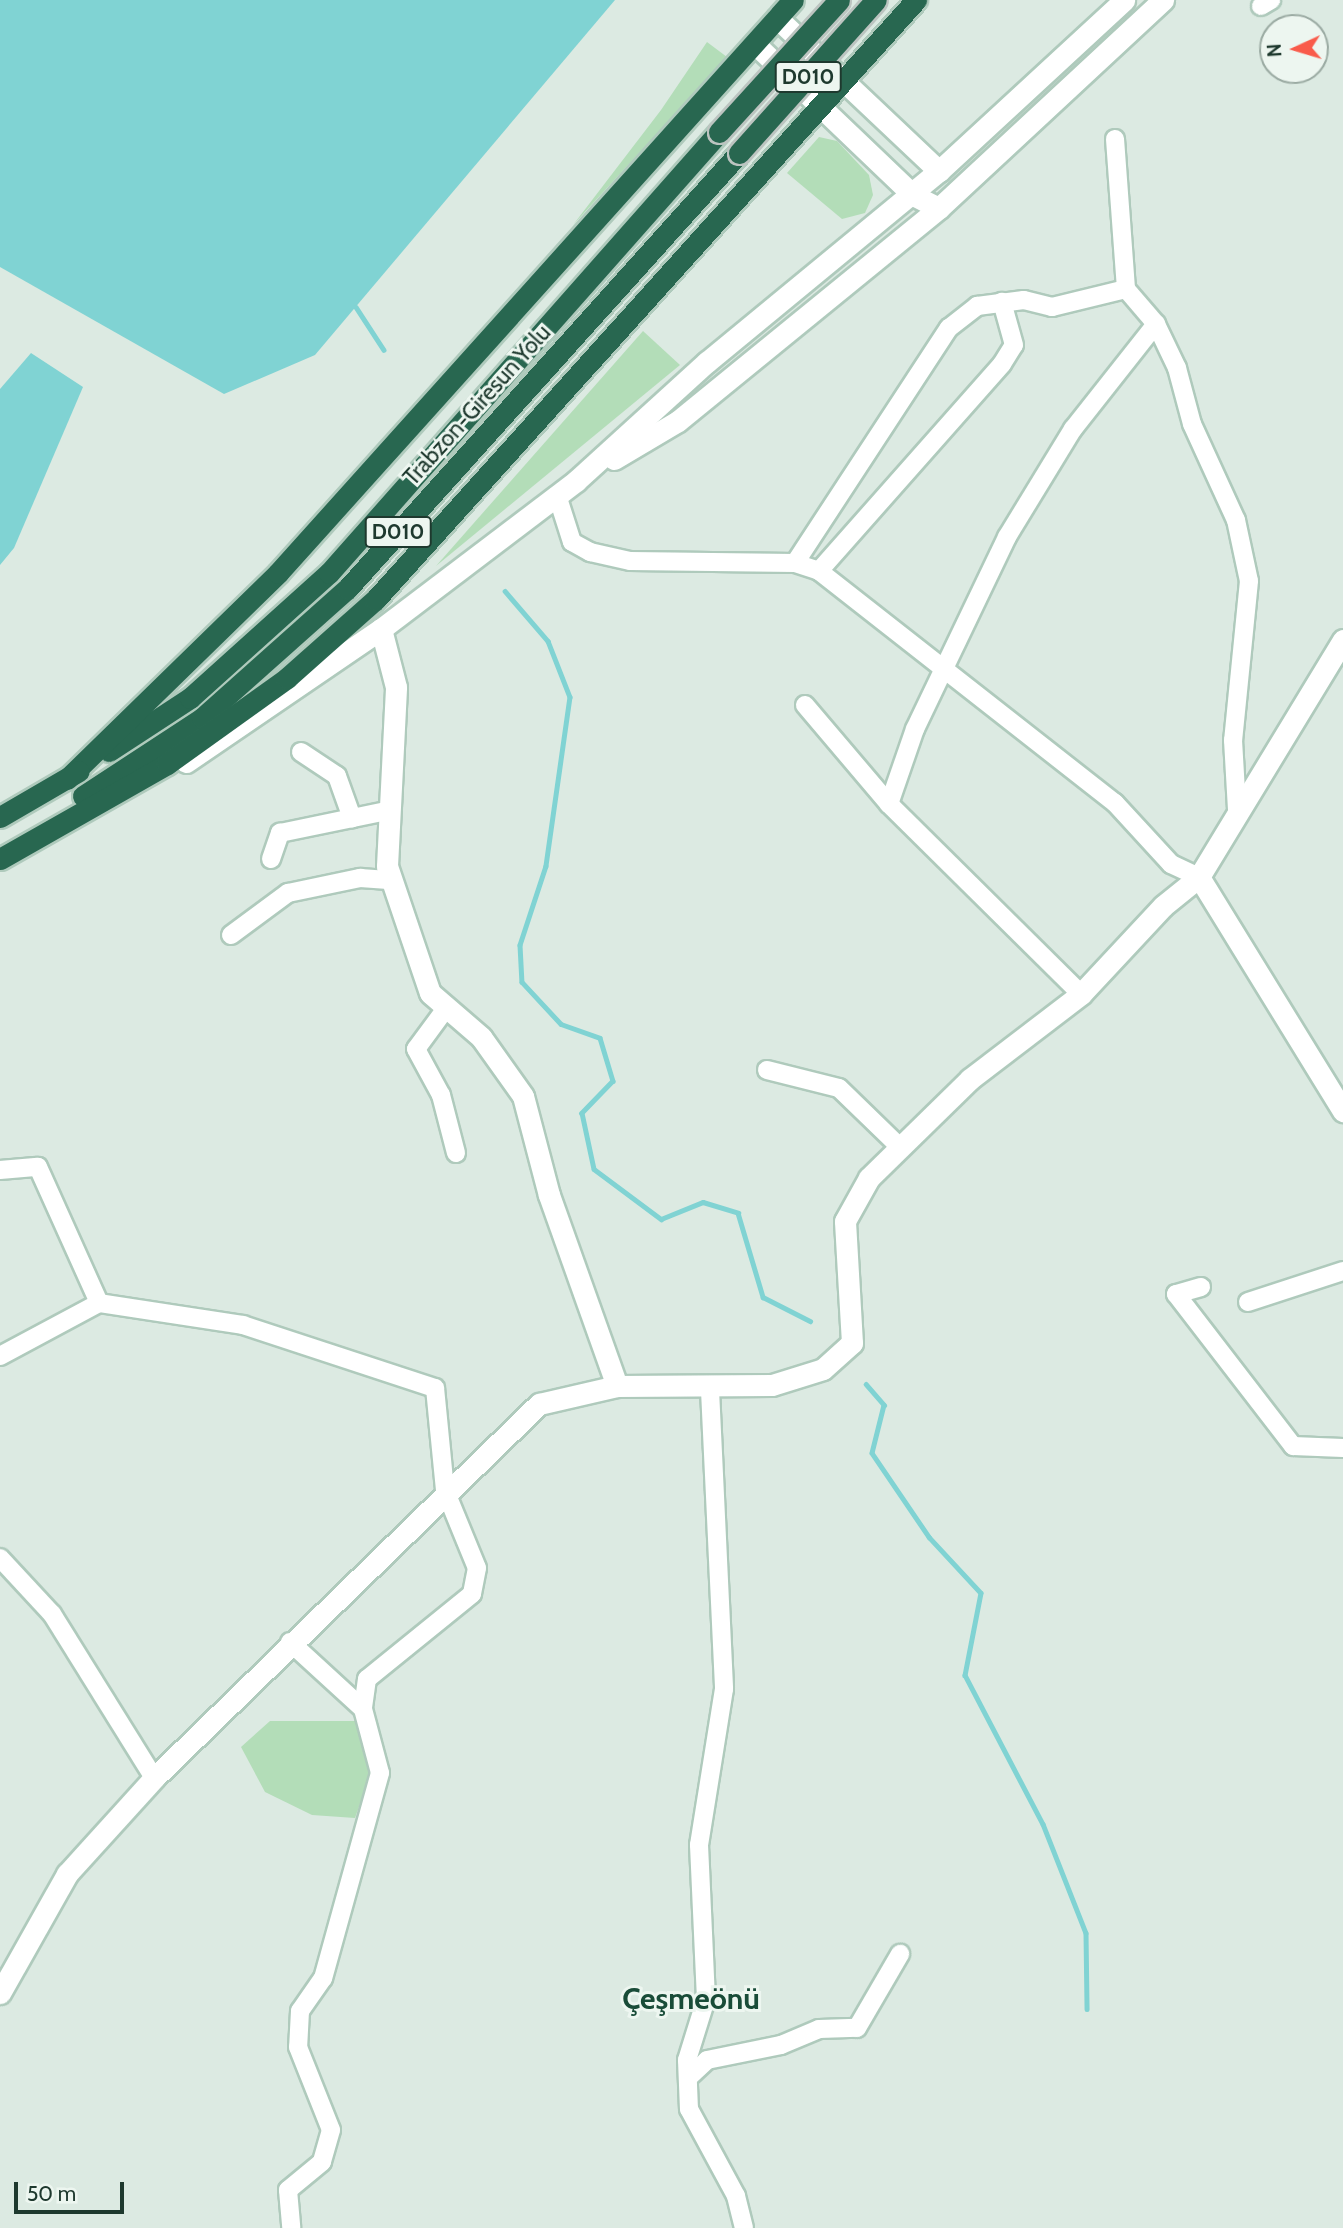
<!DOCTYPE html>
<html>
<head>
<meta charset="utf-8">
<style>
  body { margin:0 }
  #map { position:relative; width:1343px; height:2228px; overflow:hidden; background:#dceae2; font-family:Cabin,sans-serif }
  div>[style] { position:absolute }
  .green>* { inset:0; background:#b3ddb8 }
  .water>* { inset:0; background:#80d3d3 }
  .stream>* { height:4.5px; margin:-2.25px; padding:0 2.25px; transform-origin:2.25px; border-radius:2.25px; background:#80d3d3 }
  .roads { filter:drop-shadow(2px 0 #afcabc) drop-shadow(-2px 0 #afcabc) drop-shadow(0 2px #afcabc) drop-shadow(0 -2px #afcabc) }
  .street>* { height:18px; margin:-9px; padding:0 9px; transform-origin:9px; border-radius:9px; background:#fff }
  .secondary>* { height:21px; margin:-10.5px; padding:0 10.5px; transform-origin:10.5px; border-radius:10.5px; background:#fff }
  .highway>* { height:21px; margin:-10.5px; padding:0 10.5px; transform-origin:10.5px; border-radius:10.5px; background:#286750 }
  .bridges { filter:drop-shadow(2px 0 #bcc4c0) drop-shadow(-2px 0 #bcc4c0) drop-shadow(0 2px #bcc4c0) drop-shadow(0 -2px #bcc4c0) }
  .highway-bridge>* { height:21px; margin:-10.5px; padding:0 10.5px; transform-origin:10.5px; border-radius:10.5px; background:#286750 }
  span { translate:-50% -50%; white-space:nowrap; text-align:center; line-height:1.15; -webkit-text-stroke:6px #edf6f0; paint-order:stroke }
  .shield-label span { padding:2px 5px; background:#edf6f0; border:2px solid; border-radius:5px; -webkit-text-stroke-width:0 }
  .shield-label { font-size:21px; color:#1e392e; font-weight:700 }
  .street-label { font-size:23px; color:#1e392e }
  .district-label { font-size:30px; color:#194c38; font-weight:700 }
  .north { position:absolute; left:1259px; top:14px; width:70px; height:70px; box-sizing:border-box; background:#edf6f0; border:2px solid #9aaaa2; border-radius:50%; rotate:266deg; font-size:19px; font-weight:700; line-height:28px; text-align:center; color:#1e392e }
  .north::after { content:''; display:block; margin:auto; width:24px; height:32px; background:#f95b4b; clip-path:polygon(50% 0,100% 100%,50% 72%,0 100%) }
  .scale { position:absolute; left:14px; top:2182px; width:110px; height:32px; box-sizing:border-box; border:4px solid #1e392e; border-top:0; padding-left:9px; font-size:21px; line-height:24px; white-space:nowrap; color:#1e392e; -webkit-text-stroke:5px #edf6f0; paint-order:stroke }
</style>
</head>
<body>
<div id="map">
  <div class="green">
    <div style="clip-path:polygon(707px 42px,727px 57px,573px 225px,661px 110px)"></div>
    <div style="clip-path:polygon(819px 137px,837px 141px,869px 175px,873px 195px,865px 213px,842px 219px,787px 173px)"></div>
    <div style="clip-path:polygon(643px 331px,680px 365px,436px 566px)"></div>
    <div style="clip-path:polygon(270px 1721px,357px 1721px,371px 1773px,355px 1818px,312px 1815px,265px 1792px,241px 1747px)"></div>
  </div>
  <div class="water">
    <div style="clip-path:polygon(0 0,615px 0,315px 355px,224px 394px,0 267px)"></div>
    <div style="clip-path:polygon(31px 353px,83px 387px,14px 548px,0 565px,0 389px)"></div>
  </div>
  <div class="stream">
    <div style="left:356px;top:307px;width:51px;rotate:56.9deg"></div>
    <div style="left:505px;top:591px;width:66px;rotate:49.3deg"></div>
    <div style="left:548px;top:641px;width:60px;rotate:68.6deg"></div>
    <div style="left:570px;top:697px;width:171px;rotate:98.1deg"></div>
    <div style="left:546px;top:866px;width:83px;rotate:108.2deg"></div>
    <div style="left:520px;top:945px;width:37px;rotate:87deg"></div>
    <div style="left:522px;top:982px;width:57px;rotate:47.1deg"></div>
    <div style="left:561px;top:1024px;width:41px;rotate:19.7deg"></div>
    <div style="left:600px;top:1038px;width:45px;rotate:73.2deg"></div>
    <div style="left:613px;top:1081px;width:45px;rotate:134.1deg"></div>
    <div style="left:582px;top:1113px;width:57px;rotate:77.9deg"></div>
    <div style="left:594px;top:1169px;width:84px;rotate:36.7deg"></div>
    <div style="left:661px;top:1219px;width:45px;rotate:-22deg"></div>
    <div style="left:703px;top:1202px;width:37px;rotate:17deg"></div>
    <div style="left:738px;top:1213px;width:88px;rotate:73.4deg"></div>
    <div style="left:763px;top:1297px;width:53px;rotate:27.1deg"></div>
    <div style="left:866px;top:1384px;width:28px;rotate:49deg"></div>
    <div style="left:884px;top:1405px;width:49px;rotate:104deg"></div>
    <div style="left:872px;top:1453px;width:102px;rotate:55.8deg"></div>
    <div style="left:929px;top:1537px;width:76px;rotate:47.1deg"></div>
    <div style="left:981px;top:1593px;width:84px;rotate:101deg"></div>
    <div style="left:965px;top:1675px;width:168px;rotate:62.4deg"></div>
    <div style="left:1043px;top:1824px;width:117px;rotate:68.5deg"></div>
    <div style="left:1086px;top:1933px;width:76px;rotate:89.2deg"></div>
  </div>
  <div class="roads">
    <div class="street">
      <div style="left:1261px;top:6px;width:12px;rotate:-31deg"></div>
      <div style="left:1115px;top:139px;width:150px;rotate:85.8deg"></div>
      <div style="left:1126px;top:289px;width:46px;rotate:49.4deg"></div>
      <div style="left:1156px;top:324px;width:49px;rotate:64.5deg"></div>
      <div style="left:1177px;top:368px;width:58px;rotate:75deg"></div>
      <div style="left:1192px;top:424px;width:106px;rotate:65.4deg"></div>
      <div style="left:1236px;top:520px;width:62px;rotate:78deg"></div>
      <div style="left:1249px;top:581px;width:160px;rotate:95.7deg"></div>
      <div style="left:1233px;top:740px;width:69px;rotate:86.7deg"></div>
      <div style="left:557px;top:495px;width:49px;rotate:72.3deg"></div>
      <div style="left:572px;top:542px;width:21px;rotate:29deg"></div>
      <div style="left:590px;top:552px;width:41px;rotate:12.7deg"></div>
      <div style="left:630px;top:561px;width:165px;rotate:0.7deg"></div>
      <div style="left:795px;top:563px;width:25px;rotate:18deg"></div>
      <div style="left:819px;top:571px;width:376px;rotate:38.1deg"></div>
      <div style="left:1115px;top:803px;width:83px;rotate:47.4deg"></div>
      <div style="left:1171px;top:864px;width:31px;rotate:25deg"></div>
      <div style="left:795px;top:563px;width:281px;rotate:-56.8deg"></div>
      <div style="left:949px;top:328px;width:36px;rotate:-38deg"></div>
      <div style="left:977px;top:306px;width:47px;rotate:-7.3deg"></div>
      <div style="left:1024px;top:300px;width:29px;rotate:14deg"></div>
      <div style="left:1052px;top:307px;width:76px;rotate:-13.7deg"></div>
      <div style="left:819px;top:571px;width:276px;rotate:-48.5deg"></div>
      <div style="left:1002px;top:364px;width:22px;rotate:-58deg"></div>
      <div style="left:1014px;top:345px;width:45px;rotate:-105.6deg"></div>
      <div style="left:805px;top:705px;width:130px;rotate:49.7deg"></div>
      <div style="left:301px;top:752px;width:43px;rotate:33.7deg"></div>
      <div style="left:337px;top:776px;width:45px;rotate:70.3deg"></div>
      <div style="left:271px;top:859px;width:28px;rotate:-71deg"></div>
      <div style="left:280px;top:833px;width:113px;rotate:-11.7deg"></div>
      <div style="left:231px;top:935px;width:71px;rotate:-36.4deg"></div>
      <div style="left:288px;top:893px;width:74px;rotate:-11.8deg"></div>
      <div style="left:360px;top:878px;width:32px;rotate:4deg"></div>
      <div style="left:1081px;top:994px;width:270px;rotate:-135.3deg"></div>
      <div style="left:889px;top:804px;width:79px;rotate:-70.9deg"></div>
      <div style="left:915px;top:729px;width:213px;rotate:-64.4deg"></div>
      <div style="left:1007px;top:537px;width:127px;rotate:-58.6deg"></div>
      <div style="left:1073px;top:429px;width:134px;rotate:-51.7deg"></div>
      <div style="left:447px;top:1007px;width:52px;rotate:126.4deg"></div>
      <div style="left:416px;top:1049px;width:52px;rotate:61.5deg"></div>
      <div style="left:441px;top:1095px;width:60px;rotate:75.5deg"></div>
      <div style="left:767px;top:1070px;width:74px;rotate:14deg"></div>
      <div style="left:839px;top:1088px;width:86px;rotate:44.1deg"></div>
      <div style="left:0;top:1170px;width:38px;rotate:-5deg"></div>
      <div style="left:38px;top:1167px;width:149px;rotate:65.8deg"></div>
      <div style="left:1201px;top:1287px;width:26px;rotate:164deg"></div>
      <div style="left:1176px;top:1294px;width:192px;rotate:52.4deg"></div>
      <div style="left:1293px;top:1446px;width:50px;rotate:2.3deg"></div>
      <div style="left:1248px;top:1302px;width:100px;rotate:-18.1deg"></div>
      <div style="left:0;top:1356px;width:112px;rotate:-28.2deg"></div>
      <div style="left:99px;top:1303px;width:146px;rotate:8.7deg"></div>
      <div style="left:243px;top:1325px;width:202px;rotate:18.2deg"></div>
      <div style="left:435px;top:1388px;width:102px;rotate:84.4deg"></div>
      <div style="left:445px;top:1490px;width:84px;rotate:67.7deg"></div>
      <div style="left:477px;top:1568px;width:26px;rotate:101deg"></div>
      <div style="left:472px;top:1594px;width:135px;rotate:141deg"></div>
      <div style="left:367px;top:1679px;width:30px;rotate:98deg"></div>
      <div style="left:710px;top:1390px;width:299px;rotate:87.3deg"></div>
      <div style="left:724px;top:1689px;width:158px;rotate:99.1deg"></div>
      <div style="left:699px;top:1845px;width:154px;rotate:87.4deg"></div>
      <div style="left:706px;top:1999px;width:64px;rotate:107.3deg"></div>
      <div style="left:687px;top:2060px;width:49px;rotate:87.7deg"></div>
      <div style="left:689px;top:2109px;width:99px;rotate:61.6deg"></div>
      <div style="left:736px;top:2196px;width:33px;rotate:76deg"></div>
      <div style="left:0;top:1558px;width:76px;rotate:47.1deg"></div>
      <div style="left:52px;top:1614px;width:193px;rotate:58.1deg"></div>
      <div style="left:290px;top:1642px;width:99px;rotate:42.5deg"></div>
      <div style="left:363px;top:1709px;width:66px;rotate:75.1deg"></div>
      <div style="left:380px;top:1773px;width:213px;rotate:105.5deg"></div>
      <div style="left:323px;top:1978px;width:40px;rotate:124.9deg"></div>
      <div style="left:300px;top:2011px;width:36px;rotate:93deg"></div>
      <div style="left:298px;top:2047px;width:89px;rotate:68.3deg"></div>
      <div style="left:331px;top:2130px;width:33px;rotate:106deg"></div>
      <div style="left:322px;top:2162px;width:44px;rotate:140.5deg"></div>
      <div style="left:288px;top:2190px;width:38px;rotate:85deg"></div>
      <div style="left:688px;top:2078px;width:26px;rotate:-43deg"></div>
      <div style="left:707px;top:2060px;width:76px;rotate:-11.5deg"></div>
      <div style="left:781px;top:2045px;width:41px;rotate:-22.8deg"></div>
      <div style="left:819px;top:2029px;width:38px;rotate:-2deg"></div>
      <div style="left:857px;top:2028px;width:86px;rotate:-59.8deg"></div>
    </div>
    <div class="secondary">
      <div style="left:777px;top:18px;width:223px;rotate:43.4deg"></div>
      <div style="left:939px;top:171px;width:252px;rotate:-42.7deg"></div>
      <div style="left:755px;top:44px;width:219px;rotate:43.7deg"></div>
      <div style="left:913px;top:195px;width:29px;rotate:27deg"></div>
      <div style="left:939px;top:208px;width:306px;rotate:-42.9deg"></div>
      <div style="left:614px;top:459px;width:74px;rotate:-30.7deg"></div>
      <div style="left:678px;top:421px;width:337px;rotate:-39.2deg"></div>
      <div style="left:1343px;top:640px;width:277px;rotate:121.3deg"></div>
      <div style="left:1199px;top:877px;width:275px;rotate:58.4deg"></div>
      <div style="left:186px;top:762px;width:236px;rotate:-34.3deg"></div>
      <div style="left:617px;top:1386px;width:203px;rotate:-109.6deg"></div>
      <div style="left:549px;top:1195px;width:102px;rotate:-104.7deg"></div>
      <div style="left:523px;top:1096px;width:72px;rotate:-125.4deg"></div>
      <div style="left:481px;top:1037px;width:67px;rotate:-139.2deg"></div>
      <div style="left:430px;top:993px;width:134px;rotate:-108.7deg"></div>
      <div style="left:387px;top:866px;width:179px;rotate:-87.1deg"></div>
      <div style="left:396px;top:687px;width:60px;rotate:-104.5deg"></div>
      <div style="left:381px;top:629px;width:245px;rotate:-37.2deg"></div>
      <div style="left:576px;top:481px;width:177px;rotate:-42.3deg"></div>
      <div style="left:707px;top:362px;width:301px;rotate:-39.5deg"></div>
      <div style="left:0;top:1993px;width:137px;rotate:-60.6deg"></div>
      <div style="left:67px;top:1874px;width:130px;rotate:-47.8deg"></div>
      <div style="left:154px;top:1778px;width:537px;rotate:-44.17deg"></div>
      <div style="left:539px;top:1404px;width:80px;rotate:-13deg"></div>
      <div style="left:617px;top:1386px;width:155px;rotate:-0.4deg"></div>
      <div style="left:772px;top:1385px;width:53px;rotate:-17.4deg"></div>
      <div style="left:823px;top:1369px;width:39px;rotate:-42deg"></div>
      <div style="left:852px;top:1343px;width:122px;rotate:-93.3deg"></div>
      <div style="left:845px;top:1221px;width:49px;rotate:-60.8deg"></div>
      <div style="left:869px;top:1178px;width:141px;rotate:-44.4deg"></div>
      <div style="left:970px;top:1079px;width:140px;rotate:-37.4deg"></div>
      <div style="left:1081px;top:994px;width:120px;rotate:-47deg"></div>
      <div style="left:1163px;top:906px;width:46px;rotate:-38.9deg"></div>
    </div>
    <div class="highway">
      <div style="left:109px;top:751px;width:97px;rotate:-33.2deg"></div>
      <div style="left:190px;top:698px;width:187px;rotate:-42deg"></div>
      <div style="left:329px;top:573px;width:589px;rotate:-48.51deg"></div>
      <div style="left:67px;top:779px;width:295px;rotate:-44.3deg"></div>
      <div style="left:278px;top:573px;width:770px;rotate:-48.05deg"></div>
      <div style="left:83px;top:796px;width:142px;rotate:-33.2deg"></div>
      <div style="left:202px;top:718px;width:194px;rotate:-41.7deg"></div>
      <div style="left:347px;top:589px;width:586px;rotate:-48.04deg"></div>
      <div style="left:0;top:817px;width:91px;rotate:-30.2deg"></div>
      <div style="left:0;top:859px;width:192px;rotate:-29.6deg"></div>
      <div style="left:167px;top:764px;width:148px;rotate:-35.6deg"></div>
      <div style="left:287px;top:678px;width:118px;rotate:-41.6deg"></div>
      <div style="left:375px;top:600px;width:808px;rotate:-47.96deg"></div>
    </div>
  </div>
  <div class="bridges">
    <div class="highway-bridge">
      <div style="left:719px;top:132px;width:178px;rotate:-47.7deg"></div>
      <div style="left:739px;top:153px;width:205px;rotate:-48.2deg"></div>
    </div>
  </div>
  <div class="shield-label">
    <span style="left:808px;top:77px">D010</span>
    <span style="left:398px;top:532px">D010</span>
  </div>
  <div class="street-label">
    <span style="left:477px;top:405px;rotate:-48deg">Trabzon-Giresun Yolu</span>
  </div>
  <div class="district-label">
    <span style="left:691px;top:1999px">Çeşmeönü</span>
  </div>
  <div class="north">N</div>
  <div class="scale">50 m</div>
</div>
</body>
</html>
